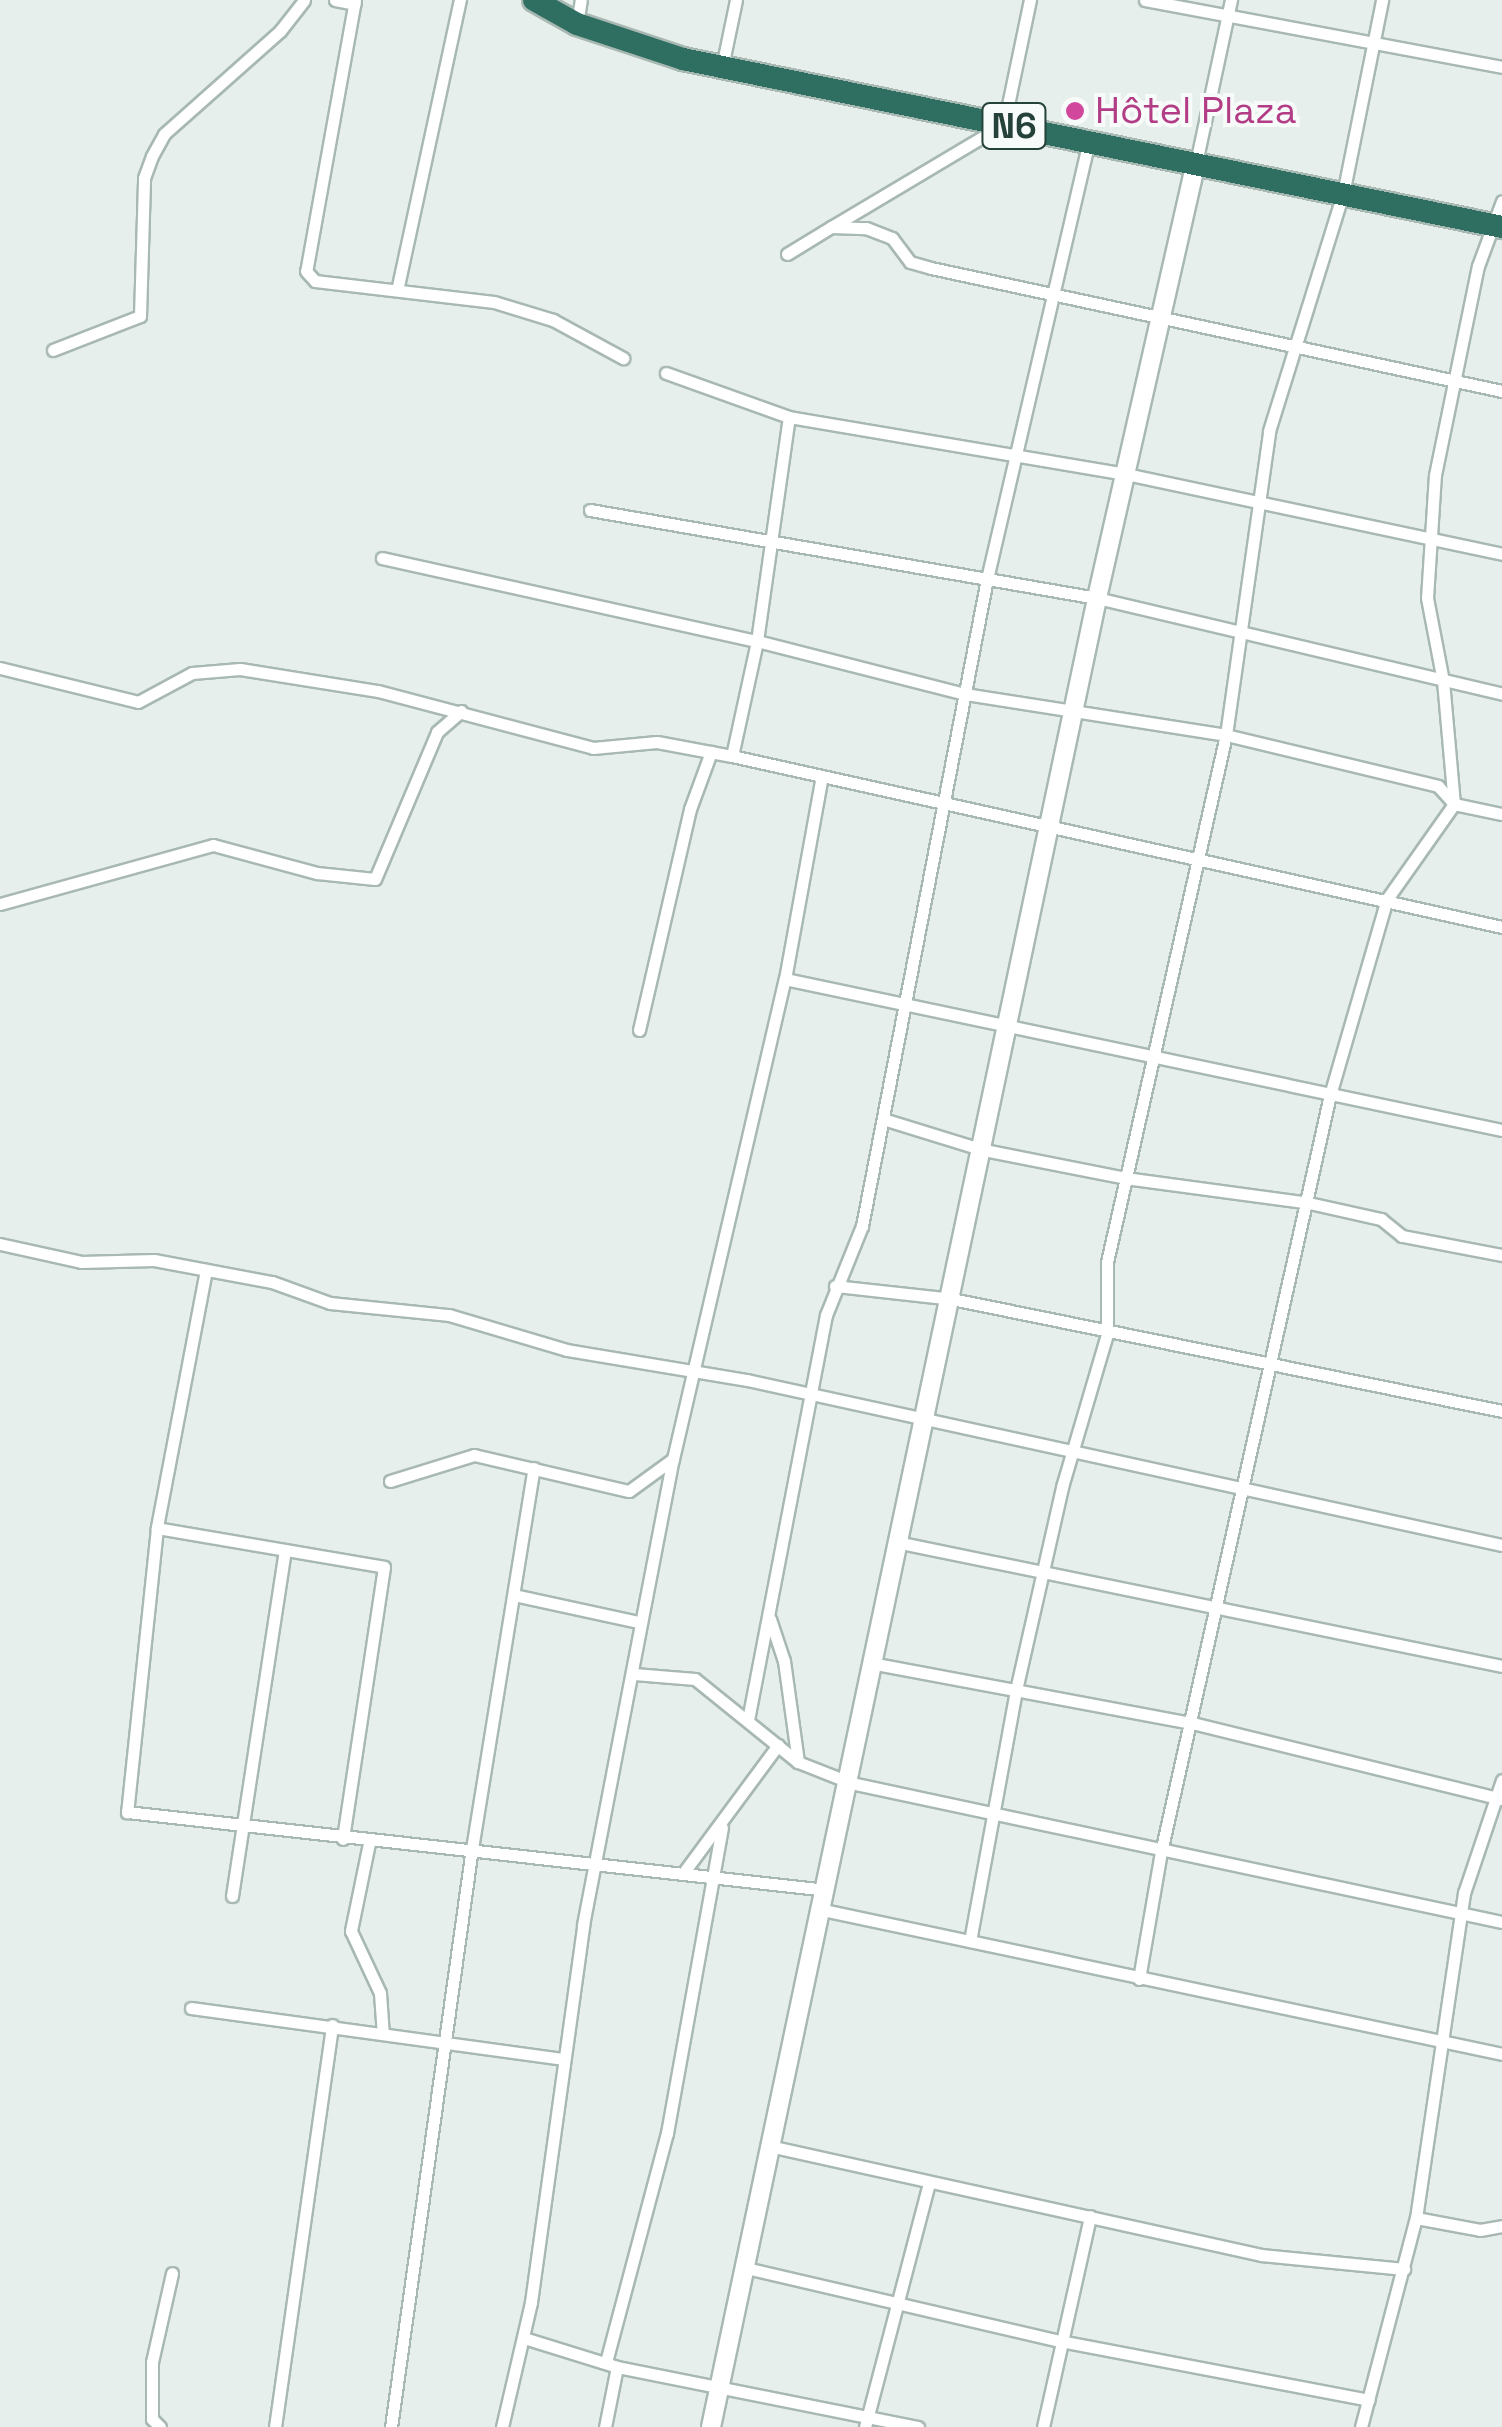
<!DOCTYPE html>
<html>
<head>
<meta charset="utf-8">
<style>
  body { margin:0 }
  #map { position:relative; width:1502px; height:2427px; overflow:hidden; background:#e6efeb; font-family:"Space Grotesk",sans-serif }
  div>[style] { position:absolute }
  .roads { filter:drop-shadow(2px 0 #a8b8b2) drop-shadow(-2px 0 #a8b8b2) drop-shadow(0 2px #a8b8b2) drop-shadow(0 -2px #a8b8b2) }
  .street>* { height:11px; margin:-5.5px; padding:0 5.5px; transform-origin:5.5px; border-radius:5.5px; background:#fff }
  .secondary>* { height:18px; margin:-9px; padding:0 9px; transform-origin:9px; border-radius:9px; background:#fff }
  .highway>* { height:22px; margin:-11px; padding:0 11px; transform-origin:11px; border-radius:11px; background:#2f6f62 }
  .dots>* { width:28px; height:28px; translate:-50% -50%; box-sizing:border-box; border:5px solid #f7fbf9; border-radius:50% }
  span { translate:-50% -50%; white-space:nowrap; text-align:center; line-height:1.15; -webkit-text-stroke:8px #f7fbf9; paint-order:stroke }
  .shield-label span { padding:2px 8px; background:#f7fbf9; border:2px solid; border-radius:8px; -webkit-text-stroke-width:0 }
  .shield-label { font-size:35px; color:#24423a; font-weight:700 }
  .hotel-label { font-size:38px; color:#b23c85 }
  .left { translate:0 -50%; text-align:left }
</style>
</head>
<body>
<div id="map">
  <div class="roads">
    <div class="street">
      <div style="left:335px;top:0;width:20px;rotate:11deg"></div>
      <div style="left:355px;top:0;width:275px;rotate:100.2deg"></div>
      <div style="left:306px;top:271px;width:13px;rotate:48deg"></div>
      <div style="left:315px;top:281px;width:180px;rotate:6.7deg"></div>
      <div style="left:494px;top:302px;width:62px;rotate:17deg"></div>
      <div style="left:553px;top:320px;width:80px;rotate:28.5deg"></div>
      <div style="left:1145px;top:0;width:363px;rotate:10.6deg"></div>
      <div style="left:577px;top:24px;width:24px;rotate:-81deg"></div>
      <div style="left:722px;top:67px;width:68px;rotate:-78.2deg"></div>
      <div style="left:1196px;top:163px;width:167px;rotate:-77.9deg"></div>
      <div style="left:833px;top:226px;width:199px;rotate:-30.8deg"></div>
      <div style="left:1004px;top:124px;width:127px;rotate:-78.2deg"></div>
      <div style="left:787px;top:254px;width:52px;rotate:-31.5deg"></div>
      <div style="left:831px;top:227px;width:35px;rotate:2deg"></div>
      <div style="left:866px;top:228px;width:28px;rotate:21deg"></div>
      <div style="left:892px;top:238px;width:30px;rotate:53deg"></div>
      <div style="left:910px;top:262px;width:22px;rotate:16deg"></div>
      <div style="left:931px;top:268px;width:584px;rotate:12.16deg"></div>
      <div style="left:398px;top:286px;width:293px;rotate:-77.8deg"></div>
      <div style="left:53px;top:350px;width:93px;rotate:-21.3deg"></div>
      <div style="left:140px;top:316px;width:138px;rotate:-88.3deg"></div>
      <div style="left:144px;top:178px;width:23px;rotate:-70deg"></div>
      <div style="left:152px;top:156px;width:25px;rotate:-61deg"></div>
      <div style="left:164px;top:134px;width:155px;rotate:-41.6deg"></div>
      <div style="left:280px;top:31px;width:39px;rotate:-52deg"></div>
      <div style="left:666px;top:373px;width:131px;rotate:19.7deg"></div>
      <div style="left:789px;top:417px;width:342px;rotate:9.6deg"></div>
      <div style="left:1126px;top:474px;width:384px;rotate:12deg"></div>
      <div style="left:590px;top:510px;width:515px;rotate:9.85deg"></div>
      <div style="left:1097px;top:598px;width:416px;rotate:13.3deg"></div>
      <div style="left:382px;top:558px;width:384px;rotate:12.5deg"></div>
      <div style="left:757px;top:641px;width:215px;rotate:14.3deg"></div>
      <div style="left:965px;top:694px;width:264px;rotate:8.9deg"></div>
      <div style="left:1226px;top:735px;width:218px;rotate:13.5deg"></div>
      <div style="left:1438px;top:786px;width:24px;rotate:48deg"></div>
      <div style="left:1454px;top:804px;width:49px;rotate:11.8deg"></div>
      <div style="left:0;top:668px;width:142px;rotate:13.8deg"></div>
      <div style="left:138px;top:702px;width:61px;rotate:-28.2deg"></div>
      <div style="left:192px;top:673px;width:48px;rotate:-4.8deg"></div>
      <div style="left:240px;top:669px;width:140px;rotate:9.1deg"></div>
      <div style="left:378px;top:691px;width:222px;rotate:14.8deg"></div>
      <div style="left:593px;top:748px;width:64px;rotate:-5.4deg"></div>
      <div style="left:657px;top:742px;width:76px;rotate:10.6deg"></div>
      <div style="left:732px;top:756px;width:789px;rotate:12.52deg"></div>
      <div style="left:732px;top:756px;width:118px;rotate:-77.7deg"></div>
      <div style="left:757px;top:641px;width:226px;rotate:-81.9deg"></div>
      <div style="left:0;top:904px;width:221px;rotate:-15.5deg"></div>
      <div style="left:213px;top:845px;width:108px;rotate:15.1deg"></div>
      <div style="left:317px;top:873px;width:58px;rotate:5.9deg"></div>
      <div style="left:375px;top:879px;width:160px;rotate:-67.1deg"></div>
      <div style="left:437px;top:732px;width:32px;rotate:-41deg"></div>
      <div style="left:785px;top:979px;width:733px;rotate:11.89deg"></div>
      <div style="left:639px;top:1030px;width:227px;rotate:-77deg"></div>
      <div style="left:690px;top:809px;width:61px;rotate:-69.8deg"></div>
      <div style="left:883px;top:1119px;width:106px;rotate:17.1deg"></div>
      <div style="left:984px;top:1150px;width:144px;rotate:11.2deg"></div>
      <div style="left:1125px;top:1178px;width:186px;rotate:7.7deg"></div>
      <div style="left:1309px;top:1203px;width:74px;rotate:12.5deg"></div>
      <div style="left:1381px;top:1219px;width:27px;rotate:39deg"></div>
      <div style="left:1402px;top:1236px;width:102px;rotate:10.8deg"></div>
      <div style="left:0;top:1244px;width:83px;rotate:12.5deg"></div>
      <div style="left:81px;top:1262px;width:73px;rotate:-1.6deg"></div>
      <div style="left:154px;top:1260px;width:120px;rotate:10.6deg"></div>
      <div style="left:272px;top:1282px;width:62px;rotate:19.9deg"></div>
      <div style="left:330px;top:1303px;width:120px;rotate:5.8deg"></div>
      <div style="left:449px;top:1315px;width:123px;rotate:16.5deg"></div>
      <div style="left:567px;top:1350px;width:182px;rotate:9.5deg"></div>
      <div style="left:747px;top:1380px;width:773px;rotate:12.33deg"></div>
      <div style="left:206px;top:1270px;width:263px;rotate:100.8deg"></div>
      <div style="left:157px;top:1528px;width:286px;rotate:96deg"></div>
      <div style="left:127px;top:1812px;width:704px;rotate:6.36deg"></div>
      <div style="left:835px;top:1286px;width:118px;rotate:6.3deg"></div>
      <div style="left:952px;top:1299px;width:561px;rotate:11.51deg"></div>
      <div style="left:390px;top:1481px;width:88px;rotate:-17.2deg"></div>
      <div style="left:474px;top:1455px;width:159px;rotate:13.1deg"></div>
      <div style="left:629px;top:1491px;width:54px;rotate:-36deg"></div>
      <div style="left:673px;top:1459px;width:493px;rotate:-76.9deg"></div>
      <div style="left:785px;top:979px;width:206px;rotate:-79.7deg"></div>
      <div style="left:157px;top:1528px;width:230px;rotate:9.7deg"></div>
      <div style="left:384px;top:1567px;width:275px;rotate:98.6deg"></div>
      <div style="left:901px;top:1543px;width:613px;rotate:11.57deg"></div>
      <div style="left:514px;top:1595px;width:127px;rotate:12.3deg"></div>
      <div style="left:770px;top:1619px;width:44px;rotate:71.6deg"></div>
      <div style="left:784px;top:1661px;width:102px;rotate:82.1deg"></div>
      <div style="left:876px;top:1664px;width:321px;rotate:10.6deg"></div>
      <div style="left:1192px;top:1723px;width:319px;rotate:13.8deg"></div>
      <div style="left:634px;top:1674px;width:61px;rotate:4.7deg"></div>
      <div style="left:695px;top:1679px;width:132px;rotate:38.9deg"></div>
      <div style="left:798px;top:1762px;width:57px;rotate:21.6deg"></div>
      <div style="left:851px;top:1783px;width:666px;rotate:12.05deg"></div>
      <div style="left:748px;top:1720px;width:412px;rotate:-79.1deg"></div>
      <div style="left:826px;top:1315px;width:96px;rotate:-68deg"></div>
      <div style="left:862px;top:1226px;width:659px;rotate:-79.07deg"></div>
      <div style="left:987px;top:579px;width:449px;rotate:-76.9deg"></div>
      <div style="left:369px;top:1843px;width:90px;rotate:101.6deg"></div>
      <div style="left:351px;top:1931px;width:68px;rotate:64.9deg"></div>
      <div style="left:380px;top:1993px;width:39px;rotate:86deg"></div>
      <div style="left:684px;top:1872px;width:158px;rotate:-53.5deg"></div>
      <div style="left:232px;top:1896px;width:350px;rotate:-81.3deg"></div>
      <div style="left:823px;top:1910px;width:694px;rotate:11.97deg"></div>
      <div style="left:970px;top:1941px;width:255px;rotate:-79.6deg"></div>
      <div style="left:1016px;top:1690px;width:208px;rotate:-77.2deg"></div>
      <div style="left:1062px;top:1487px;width:159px;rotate:-73.6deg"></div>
      <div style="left:1107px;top:1334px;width:72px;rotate:-90deg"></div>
      <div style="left:1107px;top:1262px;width:540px;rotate:-77.28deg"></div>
      <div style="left:1226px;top:735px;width:307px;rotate:-81.9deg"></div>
      <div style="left:1269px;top:431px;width:248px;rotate:-72.7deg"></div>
      <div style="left:1343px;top:194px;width:198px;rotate:-78.6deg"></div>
      <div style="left:1139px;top:1979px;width:129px;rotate:-80.2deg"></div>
      <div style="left:1161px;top:1852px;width:776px;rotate:-77.42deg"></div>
      <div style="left:1330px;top:1095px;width:204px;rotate:-73.8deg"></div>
      <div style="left:1387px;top:899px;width:116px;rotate:-54.8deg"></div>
      <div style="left:1454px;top:804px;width:123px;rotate:-95.1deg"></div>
      <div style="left:1443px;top:681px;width:85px;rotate:-100.9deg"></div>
      <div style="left:1427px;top:598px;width:123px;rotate:-86.3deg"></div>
      <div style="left:1435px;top:475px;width:213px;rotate:-78.4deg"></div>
      <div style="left:1478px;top:266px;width:69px;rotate:-69.7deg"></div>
      <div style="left:191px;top:2008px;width:373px;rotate:7.8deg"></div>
      <div style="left:774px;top:2147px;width:499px;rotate:12.5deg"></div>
      <div style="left:1261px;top:2255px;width:144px;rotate:5.6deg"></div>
      <div style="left:1416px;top:2218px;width:65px;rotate:10.6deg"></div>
      <div style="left:1480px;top:2230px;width:22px;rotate:-10deg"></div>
      <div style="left:746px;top:2268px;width:327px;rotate:13.1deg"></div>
      <div style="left:1065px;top:2342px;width:309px;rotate:10.8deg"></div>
      <div style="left:524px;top:2338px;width:97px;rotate:17.3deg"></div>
      <div style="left:617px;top:2367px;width:307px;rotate:11.3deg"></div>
      <div style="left:606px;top:2362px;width:237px;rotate:-75.1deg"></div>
      <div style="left:667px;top:2133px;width:310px;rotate:-79.8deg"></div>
      <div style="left:160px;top:2427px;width:11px;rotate:-135deg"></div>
      <div style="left:152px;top:2419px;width:57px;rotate:-90deg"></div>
      <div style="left:152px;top:2362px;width:91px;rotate:-77.3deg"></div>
      <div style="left:275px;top:2427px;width:406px;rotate:-81.9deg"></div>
      <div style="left:391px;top:2427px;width:578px;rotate:-82.04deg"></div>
      <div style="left:471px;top:1855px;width:392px;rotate:-80.8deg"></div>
      <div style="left:502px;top:2427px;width:128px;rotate:-76.9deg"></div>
      <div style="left:531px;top:2302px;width:381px;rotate:-82.1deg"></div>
      <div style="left:583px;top:1925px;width:475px;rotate:-79.1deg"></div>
      <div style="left:605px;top:2427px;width:61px;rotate:-78.7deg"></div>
      <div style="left:865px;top:2427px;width:252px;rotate:-75.3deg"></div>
      <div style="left:1043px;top:2427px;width:216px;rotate:-77.4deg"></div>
      <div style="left:1361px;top:2427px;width:216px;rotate:-75.3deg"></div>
      <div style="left:1416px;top:2218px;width:329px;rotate:-81.6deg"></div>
      <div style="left:1464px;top:1893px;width:119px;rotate:-71.4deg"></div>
    </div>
    <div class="secondary">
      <div style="left:711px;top:2427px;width:1869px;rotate:-78.08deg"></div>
      <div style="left:1097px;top:598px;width:446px;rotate:-77.2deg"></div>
    </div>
    <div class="highway">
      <div style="left:534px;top:0;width:49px;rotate:29.2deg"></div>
      <div style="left:577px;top:24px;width:112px;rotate:18.3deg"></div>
      <div style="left:683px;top:59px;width:836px;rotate:11.59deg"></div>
    </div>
  </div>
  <div class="dots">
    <div style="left:1075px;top:111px;background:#d1479c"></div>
  </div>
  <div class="shield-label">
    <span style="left:1014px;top:126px">N6</span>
  </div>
  <div class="hotel-label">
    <span class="left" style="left:1095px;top:111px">Hôtel Plaza</span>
  </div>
</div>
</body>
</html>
